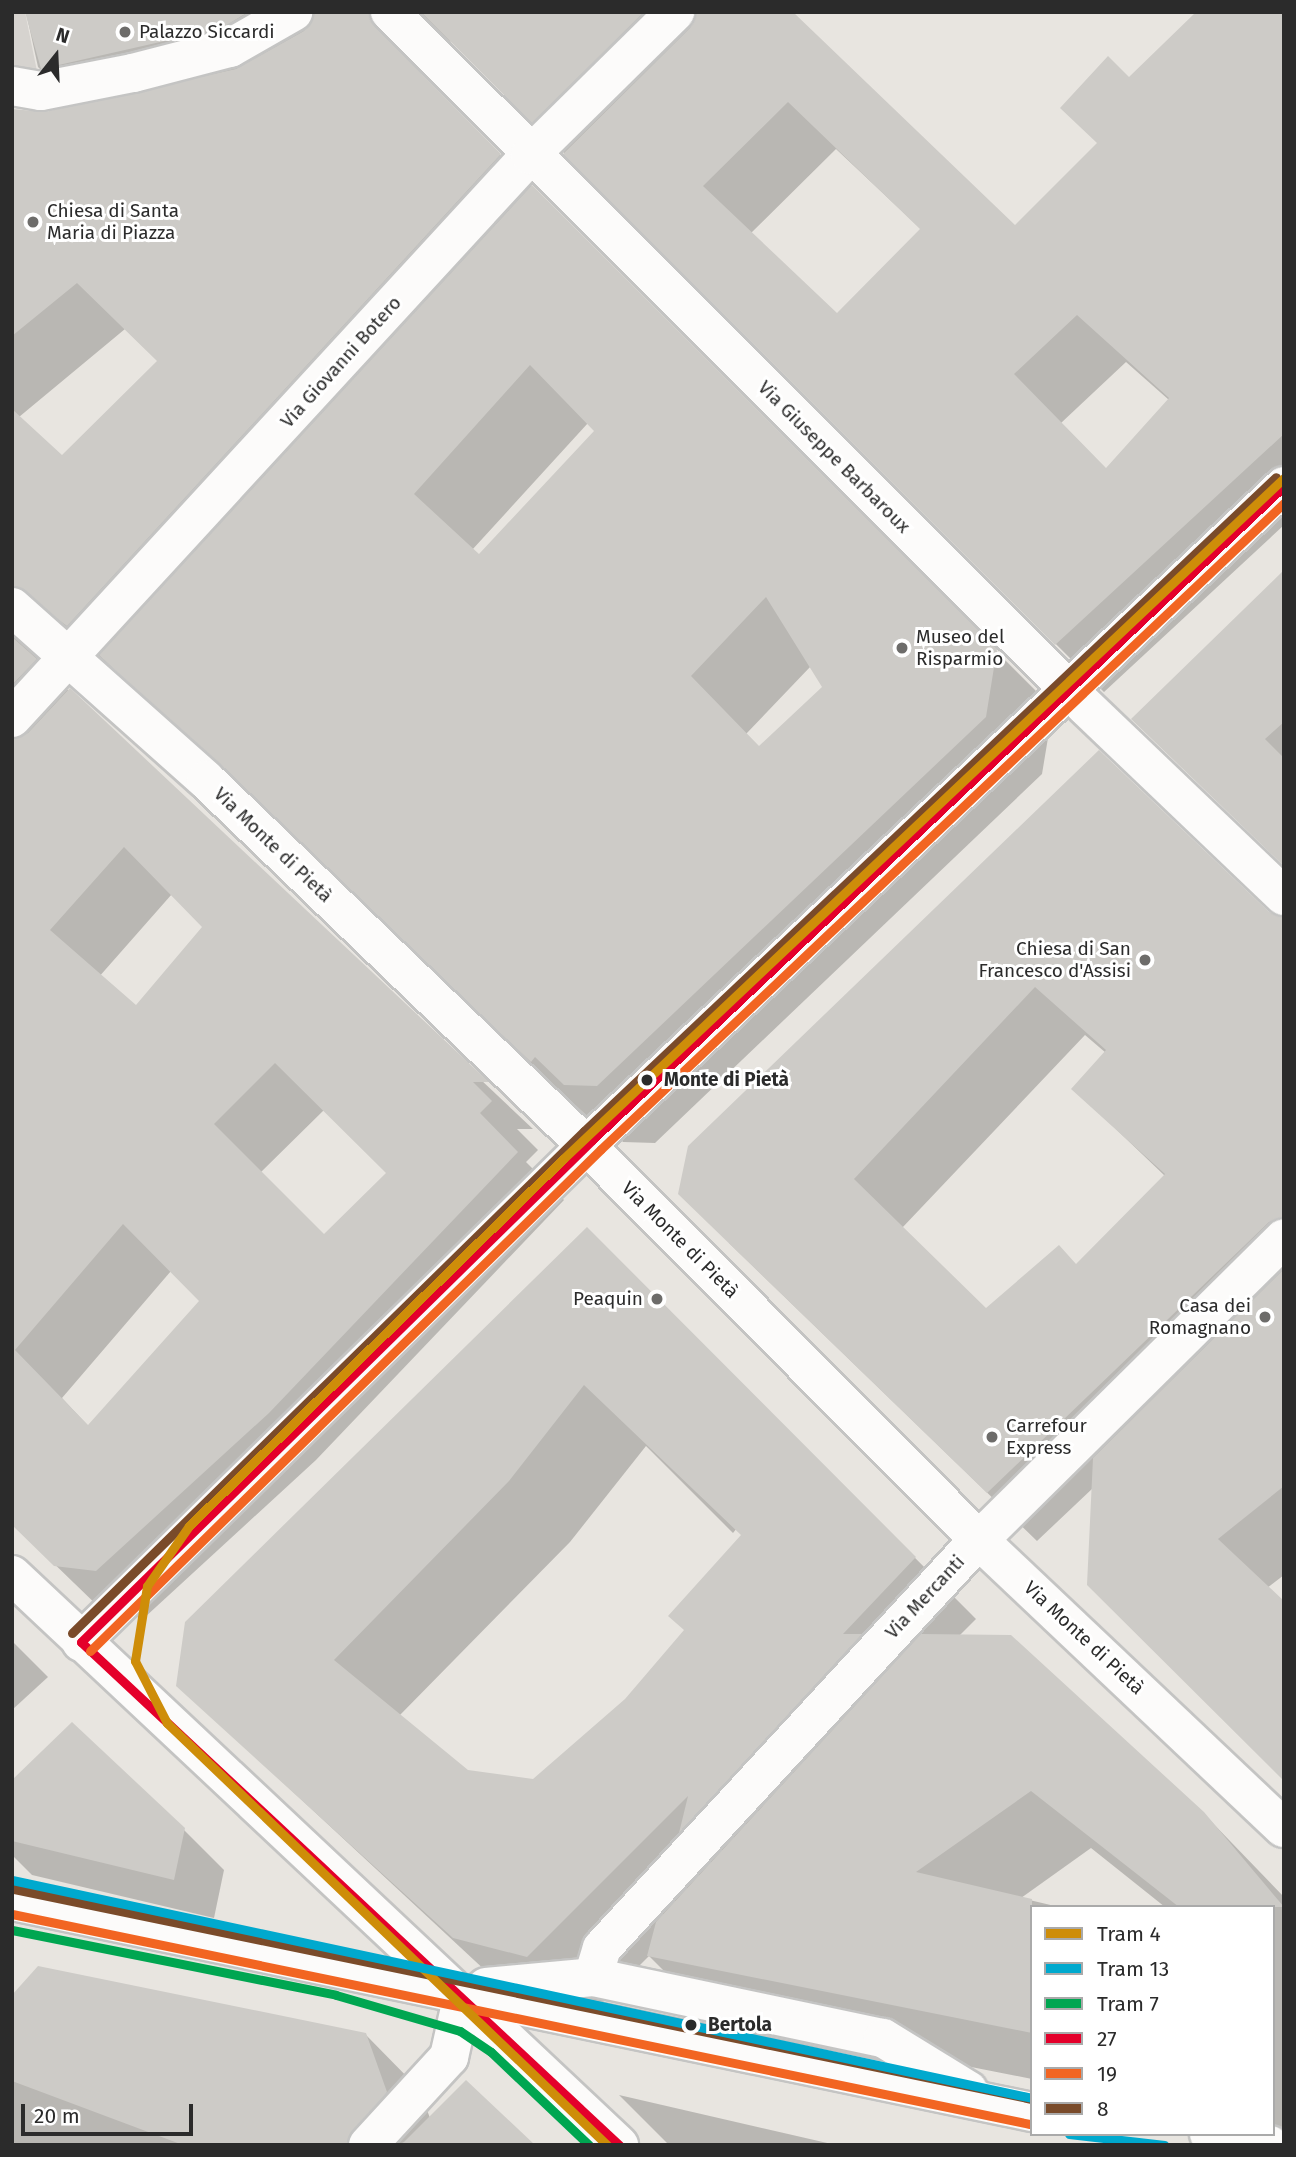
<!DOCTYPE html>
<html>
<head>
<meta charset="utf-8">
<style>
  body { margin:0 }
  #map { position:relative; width:1296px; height:2157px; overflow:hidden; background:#e8e5e0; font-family:"Fira Sans",sans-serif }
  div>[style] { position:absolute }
  .plaza>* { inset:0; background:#d6d3cf }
  .shadow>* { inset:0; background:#0003 }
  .building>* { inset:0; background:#cdcbc7 }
  .roads { filter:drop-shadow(2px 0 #c4c4c3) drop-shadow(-2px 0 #c4c4c3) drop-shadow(0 2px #c4c4c3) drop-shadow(0 -2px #c4c4c3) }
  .minor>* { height:38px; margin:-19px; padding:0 19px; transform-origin:19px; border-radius:19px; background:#fcfbfa }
  .bus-1>* { height:9px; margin:-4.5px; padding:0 4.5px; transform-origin:4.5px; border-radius:4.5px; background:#e4002b }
  .bus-2>* { height:9px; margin:-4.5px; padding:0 4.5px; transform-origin:4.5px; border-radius:4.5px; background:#f26522 }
  .bus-3>* { height:9px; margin:-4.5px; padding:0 4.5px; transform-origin:4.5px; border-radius:4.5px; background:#7a4b2a }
  .tram-1>* { height:9px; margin:-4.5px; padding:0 4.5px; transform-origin:4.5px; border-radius:4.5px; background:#ce8d09 }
  .tram-2>* { height:9px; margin:-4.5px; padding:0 4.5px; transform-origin:4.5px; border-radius:4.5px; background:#00a9ce }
  .tram-3>* { height:9px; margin:-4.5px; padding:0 4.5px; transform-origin:4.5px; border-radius:4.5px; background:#00a651 }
  .dots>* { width:19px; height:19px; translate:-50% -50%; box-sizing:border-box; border:4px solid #fff; border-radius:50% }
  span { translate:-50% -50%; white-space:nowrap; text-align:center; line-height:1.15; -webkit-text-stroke:6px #fff; paint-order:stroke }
  .poi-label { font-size:19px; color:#2b2b2b }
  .left { translate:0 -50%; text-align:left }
  .right { translate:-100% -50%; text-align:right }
  .street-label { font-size:19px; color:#2b2b2b }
  .stop-label { font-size:19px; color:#2b2b2b; font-weight:700 }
  .frame { position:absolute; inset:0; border:14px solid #2b2b2b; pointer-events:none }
  .legend { position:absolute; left:1030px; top:1905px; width:245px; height:231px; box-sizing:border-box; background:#fff; border:2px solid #aaa; margin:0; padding:9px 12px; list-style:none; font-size:21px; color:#2b2b2b }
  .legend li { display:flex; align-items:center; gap:14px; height:35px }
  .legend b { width:35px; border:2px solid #aaa }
  .north { position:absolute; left:21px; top:21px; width:70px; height:70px; -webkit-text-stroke:5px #fff; paint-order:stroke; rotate:18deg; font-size:19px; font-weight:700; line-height:28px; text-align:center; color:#2b2b2b }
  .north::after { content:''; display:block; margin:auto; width:24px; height:32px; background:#2b2b2b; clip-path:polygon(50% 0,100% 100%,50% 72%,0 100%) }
  .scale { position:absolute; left:21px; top:2104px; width:172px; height:32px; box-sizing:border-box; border:4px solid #2b2b2b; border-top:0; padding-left:9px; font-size:21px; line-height:24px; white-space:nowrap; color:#2b2b2b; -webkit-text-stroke:5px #fff; paint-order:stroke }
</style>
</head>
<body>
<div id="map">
  <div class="plaza">
    <div style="clip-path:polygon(12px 12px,25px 12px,41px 91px,12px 109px)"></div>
  </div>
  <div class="shadow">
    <div style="clip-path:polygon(evenodd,26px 12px,791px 12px,1015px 228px,1098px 144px,1129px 80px,1284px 12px,1284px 525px,1104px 692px,455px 44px,444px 38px,423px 43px,416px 56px,422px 77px,1053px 708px,1042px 774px,655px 1143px,623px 1142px,594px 1113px,589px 1118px,117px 671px,66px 633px,43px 639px,39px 663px,533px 1129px,517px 1129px,538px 1150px,526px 1162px,564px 1200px,316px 1460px,144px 1618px,105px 1613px,12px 1523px,12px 138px,78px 107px,38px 67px,26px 12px,836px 149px,922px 230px,837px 316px,751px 233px,836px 149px,26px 12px,125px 329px,159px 362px,62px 457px,19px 417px,125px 329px,26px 12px,1126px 362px,1169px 400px,1107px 470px,1061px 423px,1126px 362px,26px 12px,588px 423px,596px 431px,479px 556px,472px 550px,588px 423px,26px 12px,811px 666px,824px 687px,760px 748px,746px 734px,811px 666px,26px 12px,172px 894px,204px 927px,136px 1007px,98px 978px,172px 894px,26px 12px,324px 1110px,388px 1174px,324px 1237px,260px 1173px,324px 1110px,26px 12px,171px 1271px,201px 1301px,89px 1427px,62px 1398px,171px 1271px)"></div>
    <div style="clip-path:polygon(1284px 574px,1284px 865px,1133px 719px)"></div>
    <div style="clip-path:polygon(evenodd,1099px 752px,1268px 913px,1284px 918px,1284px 1575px,1267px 1588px,1093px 1488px,1037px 1541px,729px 1243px,1099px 752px,1085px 1035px,1106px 1053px,1074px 1089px,1165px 1176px,1077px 1266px,986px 1310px,902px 1228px,1085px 1035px)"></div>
    <div style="clip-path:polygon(evenodd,587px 1229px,976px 1619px,959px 1636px,1203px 1813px,1284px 1897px,1284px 2129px,1273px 2127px,1273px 1907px,1165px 1907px,1091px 1848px,1021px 1898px,1059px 1907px,1032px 1907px,1032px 2079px,708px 2015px,649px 1956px,588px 2017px,516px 1999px,178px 1685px,587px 1229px,646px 1446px,733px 1533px,737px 1528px,743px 1535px,685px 1631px,626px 1701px,534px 1780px,467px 1772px,399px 1716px,570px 1542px,646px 1446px)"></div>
    <div style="clip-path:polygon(12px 1641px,48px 1677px,12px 1710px)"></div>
    <div style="clip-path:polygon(12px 1782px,184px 1830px,224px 1870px,214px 1918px,32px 1875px,12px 1855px)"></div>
    <div style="clip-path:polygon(12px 1998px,366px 2035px,419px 2089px,430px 2118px,532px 2145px,12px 2145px)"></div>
    <div style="clip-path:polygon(619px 2095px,836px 2145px,669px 2145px)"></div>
  </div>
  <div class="building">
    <div style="clip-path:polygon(25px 12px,248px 12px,222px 28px,41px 69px)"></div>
    <div style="clip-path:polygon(315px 12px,369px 12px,375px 27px,501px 154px,67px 626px,12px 586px,12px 409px,62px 455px,157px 361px,77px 283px,12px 336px,12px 109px,45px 112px,236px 69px,304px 31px)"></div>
    <div style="clip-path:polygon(421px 12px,644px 12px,532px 123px)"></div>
    <div style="clip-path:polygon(evenodd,696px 12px,793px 12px,1015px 225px,1097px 143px,1060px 108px,1108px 56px,1129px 77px,1196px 12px,1284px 12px,1284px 434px,1055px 645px,563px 154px,690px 28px,696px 12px,788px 102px,920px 229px,837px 313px,703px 186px,788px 102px,696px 12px,1077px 315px,1169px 398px,1106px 468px,1014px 374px,1077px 315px)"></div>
    <div style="clip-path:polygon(evenodd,532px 185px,997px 649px,986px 717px,597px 1086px,564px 1085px,535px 1057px,531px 1062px,99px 655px,532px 185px,530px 365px,594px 431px,479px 554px,414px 494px,530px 365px,532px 185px,766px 597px,822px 687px,759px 746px,691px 676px,766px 597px)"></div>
    <div style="clip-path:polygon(1284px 570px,1284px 722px,1265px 739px,1284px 758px,1284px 866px,1131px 719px)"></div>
    <div style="clip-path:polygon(12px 637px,37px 659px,12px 685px)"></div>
    <div style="clip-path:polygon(evenodd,70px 688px,489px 1082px,473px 1082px,492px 1101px,480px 1113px,518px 1152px,269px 1413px,96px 1571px,54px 1566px,12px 1525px,12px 739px,28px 733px,70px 688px,124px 847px,202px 927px,136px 1005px,50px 930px,124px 847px,70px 688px,275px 1063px,386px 1173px,324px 1234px,214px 1124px,275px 1063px,70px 688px,123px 1224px,199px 1301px,88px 1425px,15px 1350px,123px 1224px)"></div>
    <div style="clip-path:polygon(evenodd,1099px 750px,1269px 912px,1284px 917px,1284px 1217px,1269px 1222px,987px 1493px,678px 1194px,688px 1146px,1099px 750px,1035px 987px,1106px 1050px,1071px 1089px,1165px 1174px,1076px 1264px,1059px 1245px,986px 1308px,854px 1179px,1035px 987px)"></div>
    <div style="clip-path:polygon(evenodd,587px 1227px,916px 1557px,843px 1634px,862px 1634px,679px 1833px,688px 1796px,527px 1957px,453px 1938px,176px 1686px,185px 1622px,587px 1227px,584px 1385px,741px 1535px,668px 1616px,684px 1630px,625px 1699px,533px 1779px,468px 1770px,334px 1660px,509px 1481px,584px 1385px)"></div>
    <div style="clip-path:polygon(1284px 1269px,1284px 1486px,1218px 1539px,1284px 1601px,1284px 1781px,1087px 1585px,1093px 1458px)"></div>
    <div style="clip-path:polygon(921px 1634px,1011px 1635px,1204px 1812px,1284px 1907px,1179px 1907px,1031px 1791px,916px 1872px,1032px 1899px,1032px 2033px,647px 1956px,656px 1922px)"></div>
    <div style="clip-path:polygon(72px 1722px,185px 1828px,174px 1880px,12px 1841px,12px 1780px)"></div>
    <div style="clip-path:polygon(38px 1966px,366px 2033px,387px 2092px,347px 2145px,183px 2145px,12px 2081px,12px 1995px)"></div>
    <div style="clip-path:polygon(466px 2080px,535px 2145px,398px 2145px,404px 2142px)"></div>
  </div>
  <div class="roads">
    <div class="minor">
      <div style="left:390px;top:12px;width:982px;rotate:44.96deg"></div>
      <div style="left:1085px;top:706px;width:275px;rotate:43.7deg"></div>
      <div style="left:12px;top:86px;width:29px;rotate:10deg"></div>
      <div style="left:41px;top:91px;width:94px;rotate:-11.1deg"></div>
      <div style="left:133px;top:73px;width:100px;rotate:-14.5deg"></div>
      <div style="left:230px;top:48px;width:73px;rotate:-29.7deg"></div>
      <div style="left:12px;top:607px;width:260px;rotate:41.7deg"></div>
      <div style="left:206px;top:780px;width:534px;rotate:43.86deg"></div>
      <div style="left:591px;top:1150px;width:550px;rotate:45.15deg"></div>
      <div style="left:979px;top:1540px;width:419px;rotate:43.4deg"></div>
      <div style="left:12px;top:718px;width:765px;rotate:-47.38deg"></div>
      <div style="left:530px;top:155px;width:204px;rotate:-44.6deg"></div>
      <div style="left:12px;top:1575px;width:833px;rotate:43.2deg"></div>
      <div style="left:81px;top:1642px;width:716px;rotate:-44.49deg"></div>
      <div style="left:592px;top:1140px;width:952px;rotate:-43.38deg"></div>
      <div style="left:12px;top:1901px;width:1042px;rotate:11.69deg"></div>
      <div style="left:593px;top:1977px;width:30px;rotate:-73deg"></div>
      <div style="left:602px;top:1948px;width:541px;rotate:-47.32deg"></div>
      <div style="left:969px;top:1550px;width:443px;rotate:-44.7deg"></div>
      <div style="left:486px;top:1987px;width:107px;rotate:-5.3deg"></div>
      <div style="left:593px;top:1977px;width:296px;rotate:11.9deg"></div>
      <div style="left:883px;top:2038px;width:100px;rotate:31.5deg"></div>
      <div style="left:1209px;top:2134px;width:62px;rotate:10.2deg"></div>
      <div style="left:368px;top:2145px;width:120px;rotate:-47.4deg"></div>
      <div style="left:449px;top:2057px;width:50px;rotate:-77.3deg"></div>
      <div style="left:460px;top:2008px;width:17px;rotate:-103deg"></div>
    </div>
  </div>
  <div class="bus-1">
    <div style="left:81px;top:1642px;width:716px;rotate:-44.49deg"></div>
    <div style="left:592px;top:1140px;width:952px;rotate:-43.38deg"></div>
    <div style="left:81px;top:1642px;width:737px;rotate:43.07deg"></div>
  </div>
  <div class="bus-2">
    <div style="left:90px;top:1651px;width:716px;rotate:-44.49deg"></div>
    <div style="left:601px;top:1149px;width:940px;rotate:-43.41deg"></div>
    <div style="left:12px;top:1914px;width:1039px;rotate:11.66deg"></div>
  </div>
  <div class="bus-3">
    <div style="left:72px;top:1633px;width:717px;rotate:-44.43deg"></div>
    <div style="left:584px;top:1131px;width:952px;rotate:-43.38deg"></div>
    <div style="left:14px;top:1889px;width:1039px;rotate:11.66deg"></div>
  </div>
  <div class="tram-1">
    <div style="left:607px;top:2145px;width:610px;rotate:-136.2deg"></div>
    <div style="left:167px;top:1723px;width:70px;rotate:-117.3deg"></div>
    <div style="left:135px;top:1661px;width:76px;rotate:-80.9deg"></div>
    <div style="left:147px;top:1586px;width:73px;rotate:-55deg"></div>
    <div style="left:189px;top:1526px;width:524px;rotate:-44.46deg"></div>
    <div style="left:563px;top:1159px;width:992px;rotate:-43.37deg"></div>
  </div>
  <div class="tram-2">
    <div style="left:12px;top:1880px;width:1043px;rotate:12.06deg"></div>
    <div style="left:1069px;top:2134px;width:96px;rotate:6.6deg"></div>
  </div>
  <div class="tram-3">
    <div style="left:12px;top:1930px;width:330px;rotate:11.3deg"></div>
    <div style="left:336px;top:1995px;width:129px;rotate:16.2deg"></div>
    <div style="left:460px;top:2031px;width:37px;rotate:34deg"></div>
    <div style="left:491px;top:2052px;width:135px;rotate:43.5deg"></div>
  </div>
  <div class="dots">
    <div style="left:125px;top:32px;background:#6d6c6a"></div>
    <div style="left:33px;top:222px;background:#6d6c6a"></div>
    <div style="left:902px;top:648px;background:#6d6c6a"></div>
    <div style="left:1145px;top:960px;background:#6d6c6a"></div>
    <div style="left:647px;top:1080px;background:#2b2b2b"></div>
    <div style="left:657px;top:1299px;background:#6d6c6a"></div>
    <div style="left:1265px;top:1317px;background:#6d6c6a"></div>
    <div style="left:992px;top:1437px;background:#6d6c6a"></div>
    <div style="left:691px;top:2025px;background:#2b2b2b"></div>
  </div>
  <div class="poi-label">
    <span class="left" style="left:139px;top:32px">Palazzo Siccardi</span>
    <span class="left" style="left:47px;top:222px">Chiesa di Santa<br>Maria di Piazza</span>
    <span class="left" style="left:916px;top:648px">Museo del<br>Risparmio</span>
    <span class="right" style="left:1131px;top:960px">Chiesa di San<br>Francesco d'Assisi</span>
    <span class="right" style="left:643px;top:1299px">Peaquin</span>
    <span class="right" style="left:1251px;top:1317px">Casa dei<br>Romagnano</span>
    <span class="left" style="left:1006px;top:1437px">Carrefour<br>Express</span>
  </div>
  <div class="street-label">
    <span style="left:341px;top:362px;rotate:-48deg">Via Giovanni Botero</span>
    <span style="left:834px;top:457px;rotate:45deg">Via Giuseppe Barbaroux</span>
    <span style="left:273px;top:845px;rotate:44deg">Via Monte di Pietà</span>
    <span style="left:680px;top:1240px;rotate:45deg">Via Monte di Pietà</span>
    <span style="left:925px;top:1597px;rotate:-47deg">Via Mercanti</span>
    <span style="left:1084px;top:1638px;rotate:43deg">Via Monte di Pietà</span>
  </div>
  <div class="stop-label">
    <span class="left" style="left:664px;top:1080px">Monte di Pietà</span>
    <span class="left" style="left:708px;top:2025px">Bertola</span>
  </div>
  <div class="frame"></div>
  <ul class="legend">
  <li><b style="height:9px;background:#ce8d09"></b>Tram 4</li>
  <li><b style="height:9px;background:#00a9ce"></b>Tram 13</li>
  <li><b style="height:9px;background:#00a651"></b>Tram 7</li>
  <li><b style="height:9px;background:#e4002b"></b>27</li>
  <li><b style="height:9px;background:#f26522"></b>19</li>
  <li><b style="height:9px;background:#7a4b2a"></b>8</li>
  </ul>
  <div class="north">N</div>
  <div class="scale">20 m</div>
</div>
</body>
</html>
